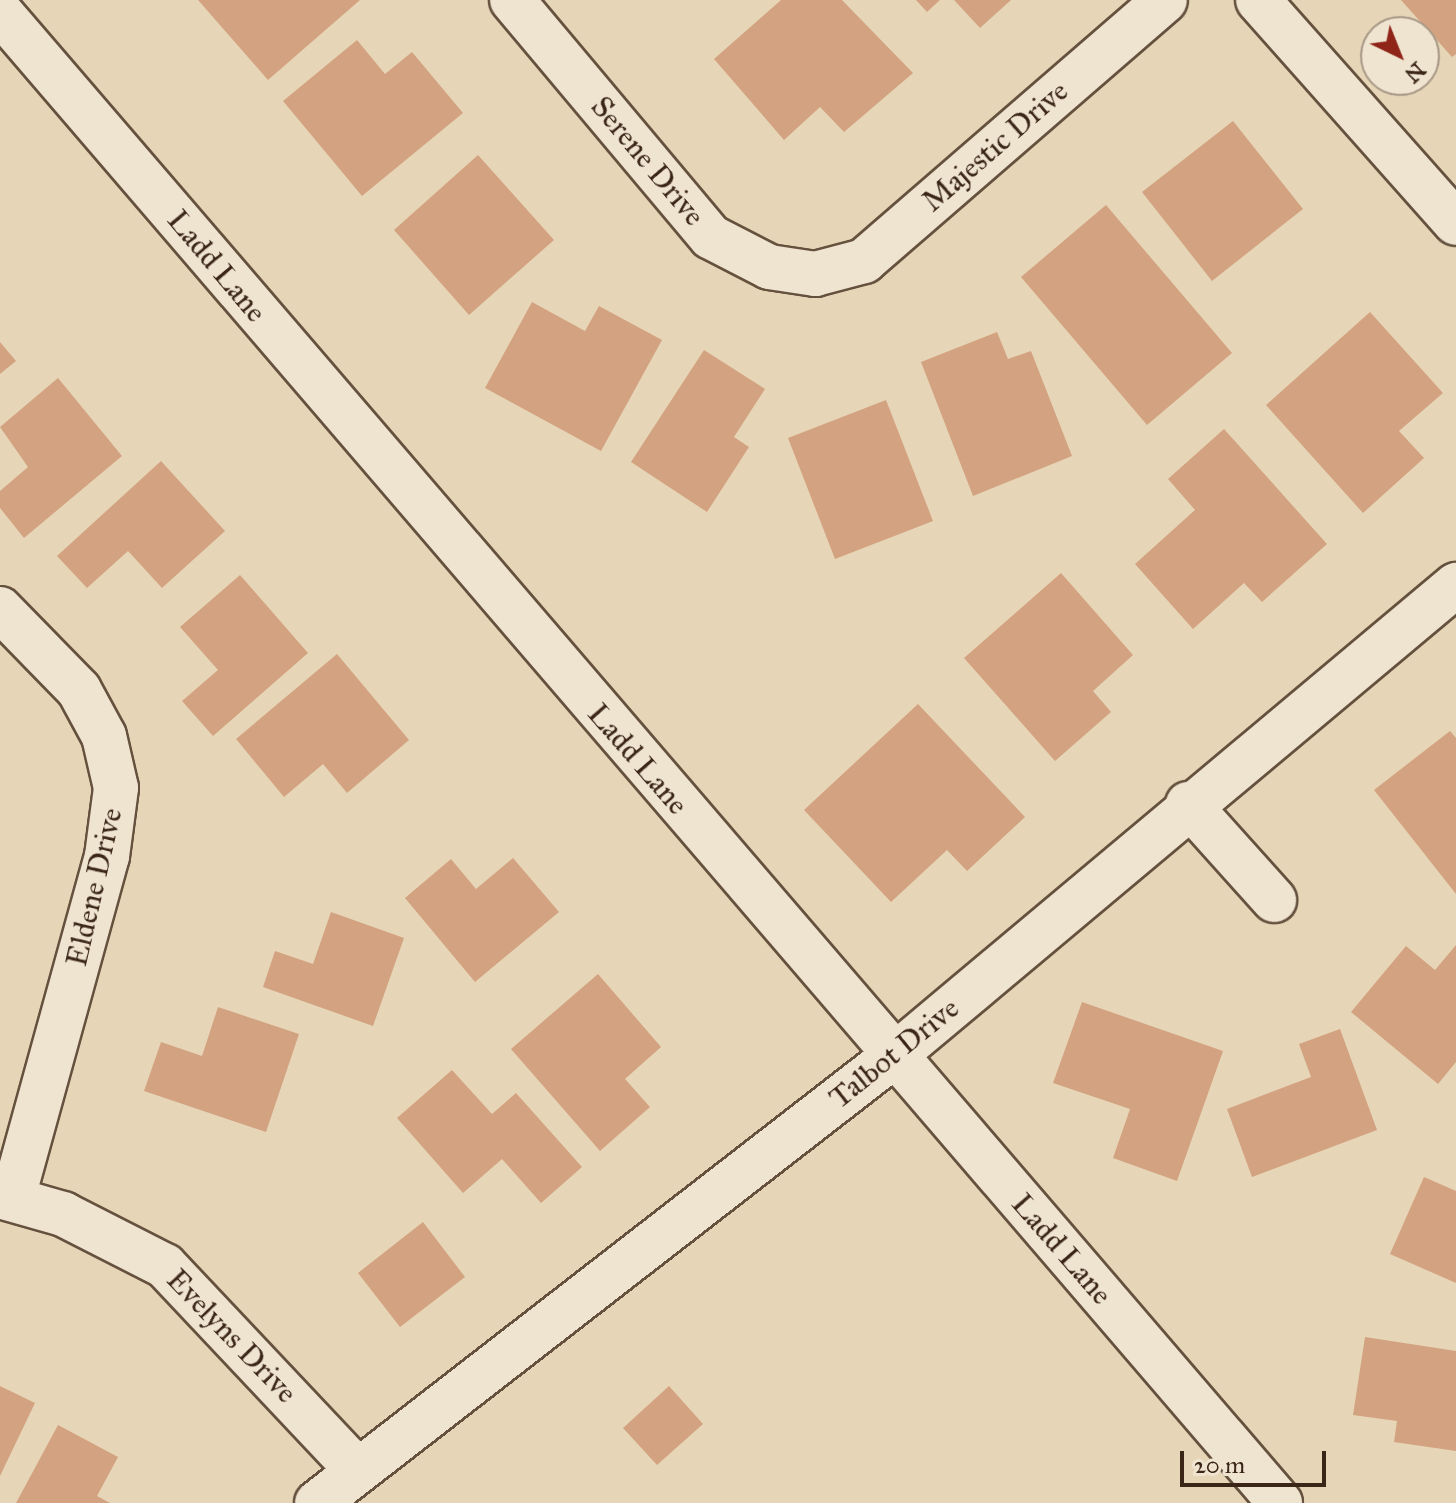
<!DOCTYPE html>
<html>
<head>
<meta charset="utf-8">
<style>
  body { margin:0 }
  #map { position:relative; width:1456px; height:1503px; overflow:hidden; background:#e6d6b7; font-family:"IM FELL Great Primer",serif }
  div>[style] { position:absolute }
  .building>* { inset:0; background:#d3a280 }
  .roads { filter:drop-shadow(2px 0 #65513e) drop-shadow(-2px 0 #65513e) drop-shadow(0 2px #65513e) drop-shadow(0 -2px #65513e) }
  .street>* { height:44px; margin:-22px; padding:0 22px; transform-origin:22px; border-radius:22px; background:#efe4d0 }
  .secondary>* { height:44px; margin:-22px; padding:0 22px; transform-origin:22px; border-radius:22px; background:#efe4d0 }
  span { translate:-50% -50%; white-space:nowrap; text-align:center; line-height:1.15; -webkit-text-stroke:6px #efe4d0; paint-order:stroke }
  .street-label { font-size:30px; color:#3a2516 }
  .north { position:absolute; left:1360px; top:16px; width:80px; height:80px; box-sizing:border-box; background:#efe4d0; border:2px solid #a79886; border-radius:50%; rotate:137deg; font-size:22px; font-weight:700; line-height:32px; text-align:center; color:#3a2516 }
  .north::after { content:''; display:block; margin:auto; width:28px; height:36px; background:#8f2418; clip-path:polygon(50% 0,100% 100%,50% 72%,0 100%) }
  .scale { position:absolute; left:1180px; top:1451px; width:146px; height:36px; box-sizing:border-box; border:4px solid #3a2516; border-top:0; padding-left:10px; font-size:24px; line-height:28px; white-space:nowrap; color:#3a2516; -webkit-text-stroke:6px #efe4d0; paint-order:stroke }
</style>
</head>
<body>
<div id="map">
  <div class="building">
    <div style="clip-path:polygon(198px 0,360px 0,268px 80px)"></div>
    <div style="clip-path:polygon(781px 0,842px 0,913px 73px,844px 132px,820px 107px,784px 140px,714px 59px)"></div>
    <div style="clip-path:polygon(916px 0,940px 0,927px 12px)"></div>
    <div style="clip-path:polygon(954px 0,1011px 0,980px 28px)"></div>
    <div style="clip-path:polygon(1401px 0,1456px 0,1456px 54px,1452px 57px)"></div>
    <div style="clip-path:polygon(357px 40px,385px 74px,412px 52px,463px 113px,362px 196px,283px 101px)"></div>
    <div style="clip-path:polygon(1233px 121px,1303px 209px,1212px 281px,1142px 192px)"></div>
    <div style="clip-path:polygon(478px 155px,554px 240px,469px 315px,394px 230px)"></div>
    <div style="clip-path:polygon(1106px 205px,1232px 353px,1147px 425px,1021px 277px)"></div>
    <div style="clip-path:polygon(532px 302px,585px 331px,599px 306px,662px 340px,601px 451px,485px 388px)"></div>
    <div style="clip-path:polygon(1370px 312px,1443px 393px,1399px 431px,1424px 458px,1363px 513px,1266px 405px)"></div>
    <div style="clip-path:polygon(997px 332px,1008px 359px,1031px 351px,1072px 456px,973px 496px,921px 362px)"></div>
    <div style="clip-path:polygon(0 342px,16px 361px,0 374px)"></div>
    <div style="clip-path:polygon(704px 350px,765px 389px,734px 437px,749px 447px,707px 512px,631px 462px)"></div>
    <div style="clip-path:polygon(58px 378px,122px 456px,24px 538px,0 508px,0 491px,28px 467px,0 427px)"></div>
    <div style="clip-path:polygon(886px 400px,933px 521px,835px 559px,788px 438px)"></div>
    <div style="clip-path:polygon(1224px 429px,1327px 544px,1262px 602px,1244px 583px,1193px 629px,1135px 564px,1195px 510px,1168px 479px)"></div>
    <div style="clip-path:polygon(161px 461px,225px 531px,162px 588px,128px 551px,87px 588px,57px 556px)"></div>
    <div style="clip-path:polygon(1061px 573px,1133px 655px,1093px 691px,1111px 712px,1055px 761px,964px 658px)"></div>
    <div style="clip-path:polygon(240px 575px,308px 653px,213px 736px,182px 701px,218px 670px,180px 627px)"></div>
    <div style="clip-path:polygon(337px 654px,409px 740px,347px 793px,323px 764px,284px 797px,236px 739px)"></div>
    <div style="clip-path:polygon(918px 704px,1025px 817px,967px 871px,947px 850px,891px 902px,804px 810px)"></div>
    <div style="clip-path:polygon(1450px 731px,1456px 738px,1456px 894px,1374px 790px)"></div>
    <div style="clip-path:polygon(513px 858px,559px 912px,475px 982px,405px 898px,451px 859px,476px 889px)"></div>
    <div style="clip-path:polygon(331px 912px,404px 938px,373px 1026px,263px 987px,275px 951px,313px 964px)"></div>
    <div style="clip-path:polygon(1456px 945px,1456px 1062px,1438px 1084px,1351px 1012px,1406px 946px,1435px 970px)"></div>
    <div style="clip-path:polygon(598px 974px,661px 1047px,625px 1079px,650px 1107px,600px 1151px,511px 1049px)"></div>
    <div style="clip-path:polygon(1082px 1002px,1223px 1051px,1177px 1181px,1113px 1158px,1130px 1109px,1053px 1083px)"></div>
    <div style="clip-path:polygon(218px 1007px,299px 1034px,266px 1132px,144px 1091px,161px 1042px,202px 1056px)"></div>
    <div style="clip-path:polygon(1340px 1029px,1377px 1130px,1252px 1177px,1227px 1109px,1311px 1077px,1299px 1044px)"></div>
    <div style="clip-path:polygon(452px 1070px,492px 1114px,516px 1093px,582px 1167px,541px 1203px,502px 1159px,463px 1193px,397px 1118px)"></div>
    <div style="clip-path:polygon(1424px 1177px,1456px 1191px,1456px 1283px,1390px 1254px)"></div>
    <div style="clip-path:polygon(423px 1222px,465px 1277px,400px 1327px,358px 1273px)"></div>
    <div style="clip-path:polygon(1365px 1337px,1456px 1351px,1456px 1451px,1394px 1442px,1397px 1421px,1353px 1415px)"></div>
    <div style="clip-path:polygon(0 1386px,35px 1403px,0 1476px)"></div>
    <div style="clip-path:polygon(669px 1386px,703px 1424px,657px 1465px,623px 1428px)"></div>
    <div style="clip-path:polygon(58px 1425px,118px 1457px,97px 1496px,110px 1503px,16px 1503px)"></div>
  </div>
  <div class="roads">
    <div class="street">
      <div style="left:512px;top:0;width:309px;rotate:50deg"></div>
      <div style="left:711px;top:237px;width:65px;rotate:27.3deg"></div>
      <div style="left:769px;top:267px;width:47px;rotate:8.7deg"></div>
      <div style="left:815px;top:274px;width:51px;rotate:-14.9deg"></div>
      <div style="left:864px;top:261px;width:398px;rotate:-40.9deg"></div>
      <div style="left:1258px;top:0;width:298px;rotate:48.4deg"></div>
      <div style="left:0;top:609px;width:113px;rotate:45.7deg"></div>
      <div style="left:79px;top:690px;width:52px;rotate:61.5deg"></div>
      <div style="left:104px;top:736px;width:53px;rotate:77deg"></div>
      <div style="left:116px;top:788px;width:69px;rotate:97.5deg"></div>
      <div style="left:107px;top:856px;width:355px;rotate:105.4deg"></div>
      <div style="left:1188px;top:804px;width:129px;rotate:48.1deg"></div>
      <div style="left:0;top:1196px;width:66px;rotate:15.9deg"></div>
      <div style="left:63px;top:1214px;width:114px;rotate:27deg"></div>
      <div style="left:165px;top:1266px;width:279px;rotate:46.7deg"></div>
      <div style="left:317px;top:1503px;width:731px;rotate:-37.78deg"></div>
      <div style="left:895px;top:1055px;width:732px;rotate:-39.96deg"></div>
    </div>
    <div class="secondary">
      <div style="left:0;top:12px;width:1965px;rotate:49.35deg"></div>
    </div>
  </div>
  <div class="street-label">
    <span style="left:995px;top:146px;rotate:-41deg">Majestic Drive</span>
    <span style="left:648px;top:161px;rotate:50deg">Serene Drive</span>
    <span style="left:217px;top:266px;rotate:50deg">Ladd Lane</span>
    <span style="left:638px;top:759px;rotate:49deg">Ladd Lane</span>
    <span style="left:94px;top:887px;rotate:-77deg">Eldene Drive</span>
    <span style="left:894px;top:1053px;rotate:-39deg">Talbot Drive</span>
    <span style="left:1062px;top:1249px;rotate:49deg">Ladd Lane</span>
    <span style="left:232px;top:1336px;rotate:46deg">Evelyns Drive</span>
  </div>
  <div class="north">N</div>
  <div class="scale">20 m</div>
</div>
</body>
</html>
